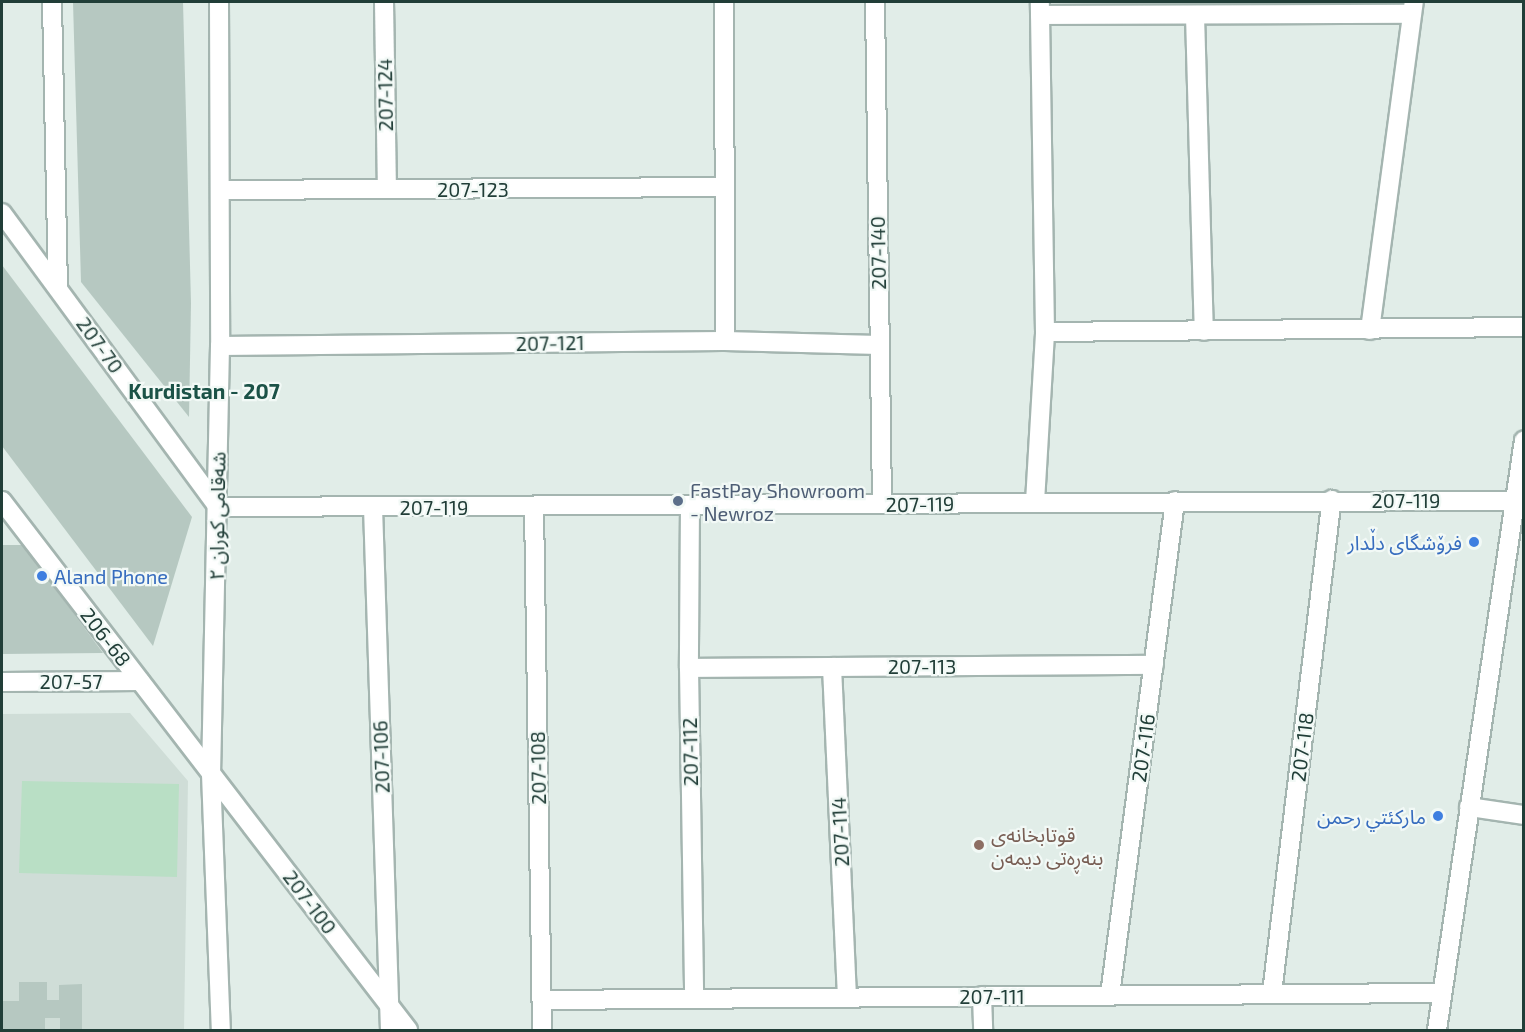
<!DOCTYPE html>
<html>
<head>
<meta charset="utf-8">
<style>
  body { margin:0 }
  #map { position:relative; width:1525px; height:1032px; overflow:hidden; background:#e1ede8; font-family:"Exo 2","Noto Sans Arabic",sans-serif }
  div>[style] { position:absolute }
  .built>* { inset:0; background:#cfddd7 }
  .green>* { inset:0; background:#b9dfc5 }
  .building>* { inset:0; background:#b6c8c1 }
  .roads { filter:drop-shadow(2px 0 #a4b5b0) drop-shadow(-2px 0 #a4b5b0) drop-shadow(0 2px #a4b5b0) drop-shadow(0 -2px #a4b5b0) }
  .street>* { height:18px; margin:-9px; padding:0 9px; transform-origin:9px; border-radius:9px; background:#fff }
  .secondary>* { height:18px; margin:-9px; padding:0 9px; transform-origin:9px; border-radius:9px; background:#fff }
  .dots>* { width:16px; height:16px; translate:-50% -50%; box-sizing:border-box; border:3px solid #f2f9f6; border-radius:50% }
  span { translate:-50% -50%; white-space:nowrap; text-align:center; line-height:1.15; -webkit-text-stroke:4.5px #f2f9f6; paint-order:stroke }
  .street-label { font-size:20px; color:#213e38 }
  .service-label { font-size:20px; color:#4e5e75 }
  .left { translate:0 -50%; text-align:left }
  .shop-label { font-size:20px; color:#366cbe }
  .right { translate:-100% -50%; text-align:right }
  .education-label { font-size:20px; color:#785e54 }
  .neighbourhood-label { font-size:21px; color:#1b5247; font-weight:700 }
  .frame { position:absolute; inset:0; border:3px solid #213e38; pointer-events:none }
</style>
</head>
<body>
<div id="map">
  <div class="built">
    <div style="clip-path:polygon(130px 713px,188px 781px,184px 1030px,2px 1030px,2px 714px)"></div>
  </div>
  <div class="green">
    <div style="clip-path:polygon(22px 781px,179px 784px,177px 877px,19px 873px)"></div>
  </div>
  <div class="building">
    <div style="clip-path:polygon(73px 2px,183px 2px,191px 303px,189px 417px,81px 282px)"></div>
    <div style="clip-path:polygon(2px 265px,192px 517px,153px 646px,2px 446px)"></div>
    <div style="clip-path:polygon(2px 545px,23px 545px,103px 653px,2px 654px)"></div>
    <div style="clip-path:polygon(19px 982px,47px 982px,47px 1000px,59px 1000px,59px 985px,82px 984px,82px 1030px,60px 1030px,60px 1018px,45px 1018px,45px 1030px,2px 1030px,2px 1001px,19px 1001px)"></div>
  </div>
  <div class="roads">
    <div class="street">
      <div style="left:52px;top:2px;width:284px;rotate:88.8deg"></div>
      <div style="left:384px;top:2px;width:187px;rotate:89.1deg"></div>
      <div style="left:724px;top:2px;width:339px;rotate:89.8deg"></div>
      <div style="left:875px;top:2px;width:502px;rotate:89.2deg"></div>
      <div style="left:1040px;top:15px;width:372px;rotate:-0.2deg"></div>
      <div style="left:1195px;top:15px;width:316px;rotate:88.4deg"></div>
      <div style="left:221px;top:190px;width:504px;rotate:-0.34deg"></div>
      <div style="left:2px;top:213px;width:365px;rotate:53.7deg"></div>
      <div style="left:218px;top:507px;width:1297px;rotate:-0.27deg"></div>
      <div style="left:1370px;top:330px;width:331px;rotate:-82.4deg"></div>
      <div style="left:1045px;top:332px;width:479px;rotate:-0.6deg"></div>
      <div style="left:220px;top:346px;width:505px;rotate:-0.57deg"></div>
      <div style="left:725px;top:341px;width:154px;rotate:1.5deg"></div>
      <div style="left:2px;top:501px;width:667px;rotate:52.49deg"></div>
      <div style="left:1035px;top:502px;width:170px;rotate:-86.6deg"></div>
      <div style="left:1045px;top:332px;width:330px;rotate:-90.9deg"></div>
      <div style="left:690px;top:505px;width:163px;rotate:90.4deg"></div>
      <div style="left:689px;top:668px;width:330px;rotate:89.1deg"></div>
      <div style="left:534px;top:506px;width:524px;rotate:89.13deg"></div>
      <div style="left:373px;top:507px;width:523px;rotate:88.14deg"></div>
      <div style="left:832px;top:667px;width:330px;rotate:87.4deg"></div>
      <div style="left:689px;top:668px;width:465px;rotate:-0.4deg"></div>
      <div style="left:2px;top:682px;width:138px;rotate:-0.4deg"></div>
      <div style="left:1469px;top:807px;width:56px;rotate:8.3deg"></div>
      <div style="left:1272px;top:993px;width:497px;rotate:-83.1deg"></div>
      <div style="left:1110px;top:995px;width:498px;rotate:-82.5deg"></div>
      <div style="left:982px;top:996px;width:34px;rotate:88deg"></div>
      <div style="left:542px;top:1000px;width:900px;rotate:-0.45deg"></div>
      <div style="left:1437px;top:1030px;width:596px;rotate:-81.61deg"></div>
    </div>
    <div class="secondary">
      <div style="left:219px;top:2px;width:344px;rotate:89.8deg"></div>
      <div style="left:220px;top:346px;width:428px;rotate:91.2deg"></div>
      <div style="left:211px;top:774px;width:256px;rotate:87.8deg"></div>
    </div>
  </div>
  <div class="dots">
    <div style="left:678px;top:501px;background:#5c6f8a"></div>
    <div style="left:1474px;top:542px;background:#3f7fe0"></div>
    <div style="left:42px;top:576px;background:#3f7fe0"></div>
    <div style="left:1438px;top:816px;background:#3f7fe0"></div>
    <div style="left:979px;top:845px;background:#8d6e63"></div>
  </div>
  <div class="street-label">
    <span style="left:385px;top:95px;rotate:-91deg">207-124</span>
    <span style="left:473px;top:189px">207-123</span>
    <span style="left:878px;top:253px;rotate:-91deg">207-140</span>
    <span style="left:550px;top:343px;rotate:-1deg">207-121</span>
    <span style="left:100px;top:345px;rotate:54deg">207-70</span>
    <span style="left:1406px;top:500px">207-119</span>
    <span style="left:920px;top:504px;rotate:-1deg">207-119</span>
    <span style="left:434px;top:507px">207-119</span>
    <span style="left:217px;top:516px;rotate:-89deg">شەقامی کوران ٢</span>
    <span style="left:106px;top:637px;rotate:52deg">206-68</span>
    <span style="left:922px;top:666px">207-113</span>
    <span style="left:71px;top:681px">207-57</span>
    <span style="left:1302px;top:747px;rotate:-83deg">207-118</span>
    <span style="left:1143px;top:748px;rotate:-82deg">207-116</span>
    <span style="left:690px;top:752px;rotate:-91deg">207-112</span>
    <span style="left:381px;top:757px;rotate:-92deg">207-106</span>
    <span style="left:538px;top:768px;rotate:-91deg">207-108</span>
    <span style="left:840px;top:832px;rotate:-93deg">207-114</span>
    <span style="left:310px;top:902px;rotate:53deg">207-100</span>
    <span style="left:992px;top:996px">207-111</span>
  </div>
  <div class="service-label">
    <span class="left" style="left:690px;top:502px">FastPay Showroom<br>- Newroz</span>
  </div>
  <div class="shop-label">
    <span class="right" style="left:1462px;top:542px">فرۆشگای دڵدار</span>
    <span class="left" style="left:54px;top:576px">Aland Phone</span>
    <span class="right" style="left:1426px;top:816px">ماركئتي رحمن</span>
  </div>
  <div class="education-label">
    <span class="left" style="left:991px;top:846px">قوتابخانەی<br>بنەڕەتی دیمەن</span>
  </div>
  <div class="neighbourhood-label">
    <span style="left:204px;top:391px">Kurdistan - 207</span>
  </div>
  <div class="frame"></div>
</div>
</body>
</html>
